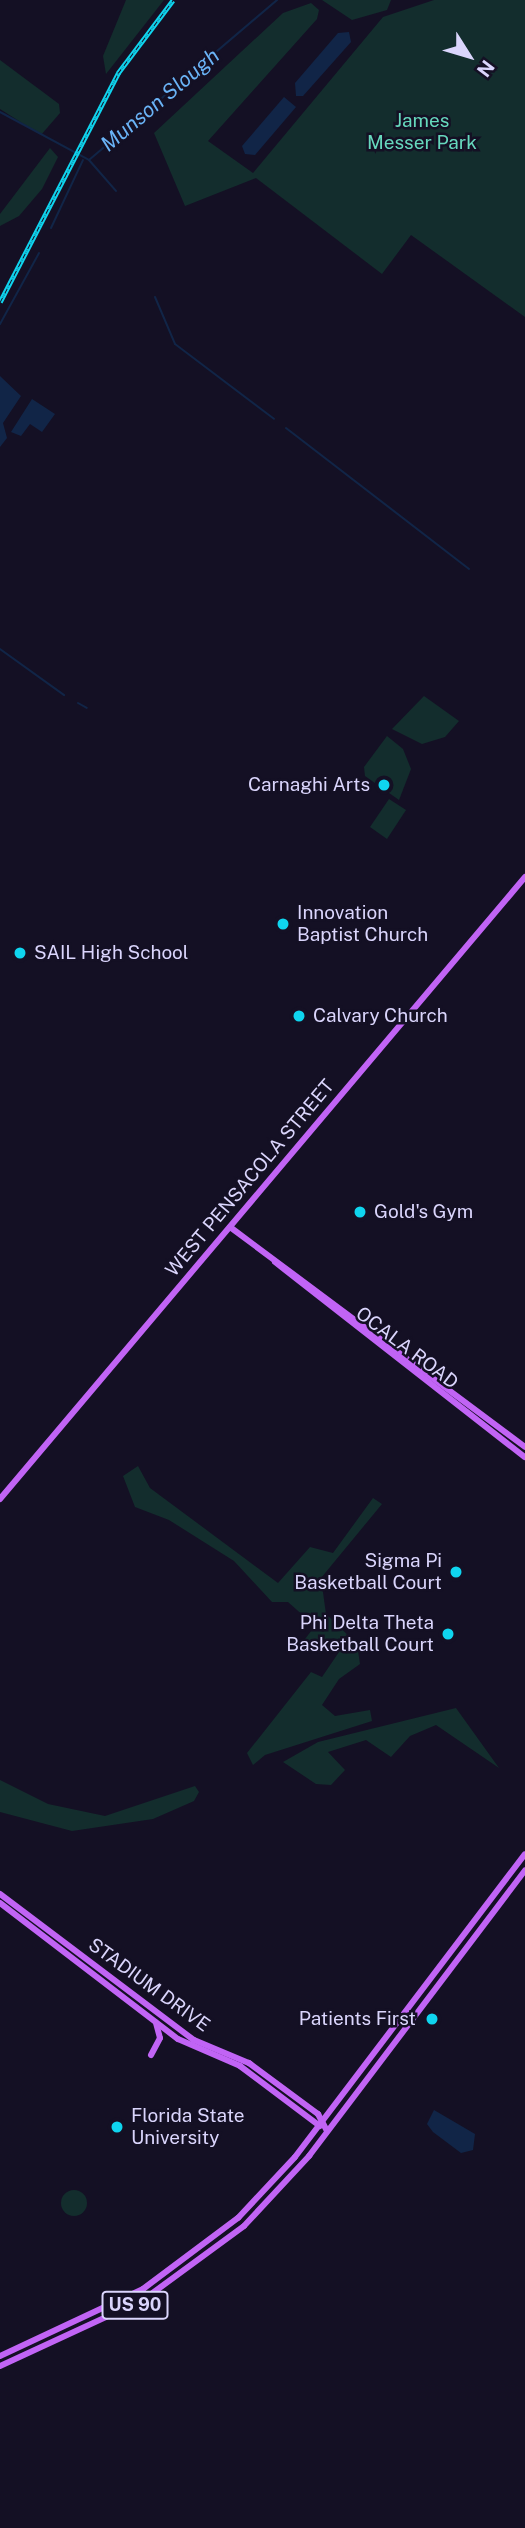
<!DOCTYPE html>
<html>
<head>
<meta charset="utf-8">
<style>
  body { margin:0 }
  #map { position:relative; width:525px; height:2528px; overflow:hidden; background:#141024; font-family:"Public Sans",sans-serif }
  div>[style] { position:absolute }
  .green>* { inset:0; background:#132d2d }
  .round { border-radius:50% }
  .water>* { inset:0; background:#112547 }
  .stream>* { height:2px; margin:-1px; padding:0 1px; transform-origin:1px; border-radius:1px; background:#112547 }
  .major>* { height:6px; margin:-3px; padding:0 3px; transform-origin:3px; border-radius:3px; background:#c164f5 }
  .rail>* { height:4.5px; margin-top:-2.25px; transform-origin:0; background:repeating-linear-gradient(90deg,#141024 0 5px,#0fd5ef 0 10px); box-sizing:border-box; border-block:2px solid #0fd5ef }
  .dots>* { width:19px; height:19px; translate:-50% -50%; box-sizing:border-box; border:4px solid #141024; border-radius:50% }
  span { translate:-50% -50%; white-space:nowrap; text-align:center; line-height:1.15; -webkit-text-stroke:5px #141024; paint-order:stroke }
  .shield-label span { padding:2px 5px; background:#141024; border:2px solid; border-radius:5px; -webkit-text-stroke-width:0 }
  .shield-label { font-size:18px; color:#dad5fc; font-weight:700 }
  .park-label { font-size:19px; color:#66d8bd }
  .poi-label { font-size:19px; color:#dad5fc }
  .right { translate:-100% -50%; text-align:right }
  .left { translate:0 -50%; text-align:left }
  .street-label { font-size:19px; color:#dad5fc }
  .water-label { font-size:21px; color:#6ab3f6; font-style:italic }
  .north { position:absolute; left:434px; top:21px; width:70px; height:70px; -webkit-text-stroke:5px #141024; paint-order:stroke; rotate:127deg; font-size:19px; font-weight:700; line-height:28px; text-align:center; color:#dad5fc }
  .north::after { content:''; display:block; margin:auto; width:24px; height:32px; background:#dad5fc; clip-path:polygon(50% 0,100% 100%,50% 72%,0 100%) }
</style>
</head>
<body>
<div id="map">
  <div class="green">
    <div style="clip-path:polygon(126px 0,164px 0,106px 74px,103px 56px)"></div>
    <div style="clip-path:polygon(322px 0,391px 0,387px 10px,352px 20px)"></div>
    <div style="clip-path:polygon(434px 0,525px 0,525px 317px,411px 235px,382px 274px,256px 178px,185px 206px,154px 133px,283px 13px,311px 3px,319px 10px,317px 19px,208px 141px,253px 173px,383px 17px)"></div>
    <div style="clip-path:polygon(0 60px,59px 104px,60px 113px,41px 135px,0 109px)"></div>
    <div style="clip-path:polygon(50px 148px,58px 157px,42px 189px,19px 216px,0 226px,0 214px)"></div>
    <div style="clip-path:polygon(424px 696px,459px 721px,445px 737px,422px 744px,392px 729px)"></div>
    <div style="clip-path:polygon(387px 736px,403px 749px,411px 769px,399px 800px,365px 776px,364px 767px)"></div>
    <div style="clip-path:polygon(389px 799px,406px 810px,387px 839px,370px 827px)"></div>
    <div style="clip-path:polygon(138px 1466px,150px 1488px,278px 1583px,310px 1547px,333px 1553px,373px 1498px,382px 1504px,321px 1578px,326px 1614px,357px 1644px,360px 1664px,339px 1679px,322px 1705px,335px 1716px,370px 1710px,372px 1721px,265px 1755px,253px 1765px,247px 1753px,311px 1672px,322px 1677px,339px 1652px,328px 1642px,320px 1651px,305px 1639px,315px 1626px,288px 1602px,272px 1602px,234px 1561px,169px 1520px,135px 1507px,123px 1476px)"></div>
    <div style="clip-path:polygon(456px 1708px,499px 1768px,436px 1725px,410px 1736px,391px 1757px,366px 1740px,328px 1752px,345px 1770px,331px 1785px,316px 1784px,283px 1762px,318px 1742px)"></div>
    <div style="clip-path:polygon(0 1780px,48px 1804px,105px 1816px,195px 1786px,199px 1792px,194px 1801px,153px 1819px,72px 1831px,0 1812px)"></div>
    <div class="round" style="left:61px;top:2190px;width:26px;height:26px"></div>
  </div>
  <div class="water">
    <div style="clip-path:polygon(349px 32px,351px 42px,303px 96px,296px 96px,295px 83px,338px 33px)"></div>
    <div style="clip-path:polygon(284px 97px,296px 107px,255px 155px,245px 154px,242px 146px)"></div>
    <div style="clip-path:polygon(0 376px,21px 396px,3px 423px,7px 438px,0 447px)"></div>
    <div style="clip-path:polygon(32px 399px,55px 414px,42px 432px,30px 424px,21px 436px,11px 432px)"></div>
    <div style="clip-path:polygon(434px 2110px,475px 2134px,473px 2150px,461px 2153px,433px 2132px,427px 2124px)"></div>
  </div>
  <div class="stream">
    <div style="left:0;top:112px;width:101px;rotate:28.3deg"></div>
    <div style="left:89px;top:160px;width:247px;rotate:-40.4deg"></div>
    <div style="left:89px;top:160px;width:41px;rotate:48.9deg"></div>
    <div style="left:51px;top:228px;width:75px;rotate:-64.8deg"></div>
    <div style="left:155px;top:297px;width:51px;rotate:66.9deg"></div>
    <div style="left:175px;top:344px;width:124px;rotate:37.1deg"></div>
    <div style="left:0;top:324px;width:81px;rotate:-61.2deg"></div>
    <div style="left:286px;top:428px;width:231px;rotate:37.6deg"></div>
    <div style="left:0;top:649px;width:79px;rotate:35.7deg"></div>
    <div style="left:78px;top:703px;width:10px;rotate:29deg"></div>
  </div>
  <div class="major">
    <div style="left:230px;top:1227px;width:368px;rotate:36.7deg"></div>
    <div style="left:275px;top:1262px;width:317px;rotate:38deg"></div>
    <div style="left:0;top:1499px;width:814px;rotate:-49.83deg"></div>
    <div style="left:0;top:1894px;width:243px;rotate:37deg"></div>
    <div style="left:194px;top:2040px;width:60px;rotate:22.7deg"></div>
    <div style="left:249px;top:2063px;width:86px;rotate:36.5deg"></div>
    <div style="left:318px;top:2114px;width:19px;rotate:62deg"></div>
    <div style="left:0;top:1903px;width:224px;rotate:37.4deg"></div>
    <div style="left:178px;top:2039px;width:68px;rotate:23.5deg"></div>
    <div style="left:240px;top:2066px;width:100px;rotate:36.9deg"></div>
    <div style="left:151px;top:2055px;width:19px;rotate:-62deg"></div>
    <div style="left:160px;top:2038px;width:16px;rotate:-105deg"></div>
    <div style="left:0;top:2356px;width:158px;rotate:-25.1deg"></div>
    <div style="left:143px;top:2289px;width:119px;rotate:-36.8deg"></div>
    <div style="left:238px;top:2218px;width:83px;rotate:-46.9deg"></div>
    <div style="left:295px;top:2157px;width:380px;rotate:-52.8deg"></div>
    <div style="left:0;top:2366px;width:157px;rotate:-24.8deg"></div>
    <div style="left:143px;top:2300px;width:125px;rotate:-36.2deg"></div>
    <div style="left:244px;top:2226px;width:96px;rotate:-47.1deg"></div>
    <div style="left:309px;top:2156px;width:358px;rotate:-52.9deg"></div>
  </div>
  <div class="rail">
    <div style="left:0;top:302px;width:258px;rotate:-62.7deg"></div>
    <div style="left:118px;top:73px;width:91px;rotate:-53deg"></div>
  </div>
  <div class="dots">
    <div style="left:384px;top:785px;background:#0fd5ef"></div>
    <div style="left:283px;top:924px;background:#0fd5ef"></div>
    <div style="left:20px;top:953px;background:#0fd5ef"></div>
    <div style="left:299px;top:1016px;background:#0fd5ef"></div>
    <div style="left:360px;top:1212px;background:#0fd5ef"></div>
    <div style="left:456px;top:1572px;background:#0fd5ef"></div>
    <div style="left:448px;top:1634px;background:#0fd5ef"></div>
    <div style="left:432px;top:2019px;background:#0fd5ef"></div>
    <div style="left:117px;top:2127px;background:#0fd5ef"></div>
  </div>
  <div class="shield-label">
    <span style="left:135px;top:2305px">US 90</span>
  </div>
  <div class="park-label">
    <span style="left:422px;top:132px">James<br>Messer Park</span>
  </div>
  <div class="poi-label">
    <span class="right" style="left:370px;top:785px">Carnaghi Arts</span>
    <span class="left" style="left:297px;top:924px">Innovation<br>Baptist Church</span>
    <span class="left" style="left:34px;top:953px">SAIL High School</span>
    <span class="left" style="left:313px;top:1016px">Calvary Church</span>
    <span class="left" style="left:374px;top:1212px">Gold's Gym</span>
    <span class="right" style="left:442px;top:1572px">Sigma Pi<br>Basketball Court</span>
    <span class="right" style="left:434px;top:1634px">Phi Delta Theta<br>Basketball Court</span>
    <span class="right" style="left:416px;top:2019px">Patients First</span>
    <span class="left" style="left:131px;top:2127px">Florida State<br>University</span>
  </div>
  <div class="street-label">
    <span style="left:250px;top:1178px;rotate:-50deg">WEST PENSACOLA STREET</span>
    <span style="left:407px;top:1348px;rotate:37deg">OCALA ROAD</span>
    <span style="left:149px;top:1985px;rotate:36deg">STADIUM DRIVE</span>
  </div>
  <div class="water-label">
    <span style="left:160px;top:100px;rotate:-40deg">Munson Slough</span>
  </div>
  <div class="north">N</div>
</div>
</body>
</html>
